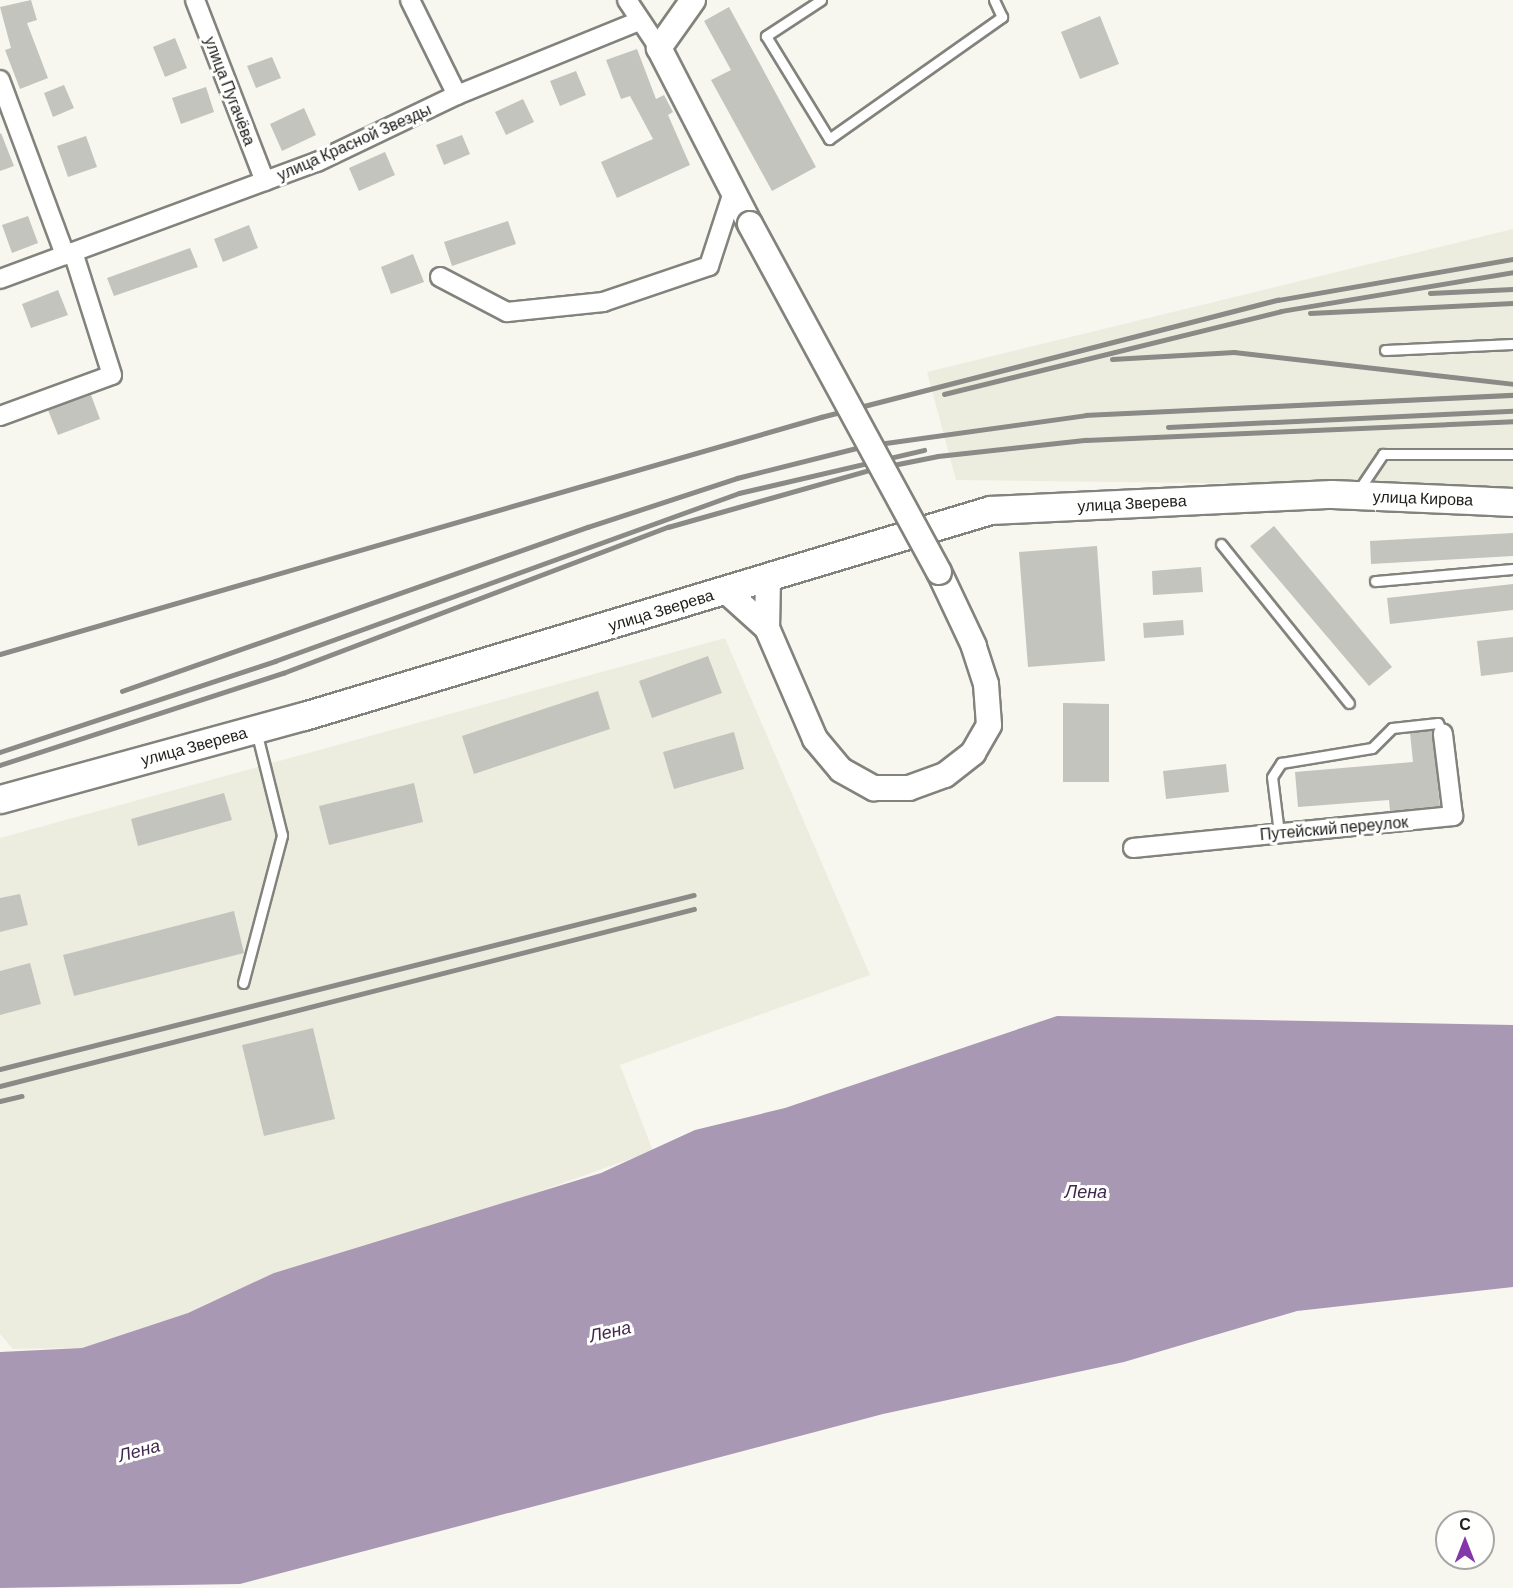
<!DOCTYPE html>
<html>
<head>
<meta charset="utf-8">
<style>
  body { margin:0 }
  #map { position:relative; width:1513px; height:1588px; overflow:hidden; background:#f7f7f0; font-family:Barlow,sans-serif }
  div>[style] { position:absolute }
  .built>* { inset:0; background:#ededdf }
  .water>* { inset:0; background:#a998b4 }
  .building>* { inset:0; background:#c4c4be }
  .roads { filter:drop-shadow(2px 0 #83837d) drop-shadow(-2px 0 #83837d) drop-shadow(0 2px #83837d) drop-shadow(0 -2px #83837d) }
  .service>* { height:9px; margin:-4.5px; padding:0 4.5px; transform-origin:4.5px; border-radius:4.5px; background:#fff }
  .minor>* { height:18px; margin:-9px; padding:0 9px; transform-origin:9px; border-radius:9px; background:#fff }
  .tertiary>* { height:24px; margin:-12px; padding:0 12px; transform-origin:12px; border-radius:12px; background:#fff }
  .secondary>* { height:27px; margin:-13.5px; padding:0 13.5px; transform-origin:13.5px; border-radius:13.5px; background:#fff }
  .rail>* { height:4.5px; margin:-2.25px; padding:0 2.25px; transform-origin:2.25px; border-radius:2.25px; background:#8a8a86 }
  .bridges { filter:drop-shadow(2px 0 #83837d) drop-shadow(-2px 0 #83837d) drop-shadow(0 2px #83837d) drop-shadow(0 -2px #83837d) }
  .tertiary-bridge>* { height:24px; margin:-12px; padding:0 12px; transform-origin:12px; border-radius:12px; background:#fff }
  span { translate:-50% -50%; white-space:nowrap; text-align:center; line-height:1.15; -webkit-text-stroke:6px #fffffe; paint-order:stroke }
  .street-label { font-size:16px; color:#21211f }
  .water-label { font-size:18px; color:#40274e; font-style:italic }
  .north { position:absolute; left:1435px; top:1510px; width:60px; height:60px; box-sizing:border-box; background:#fffffe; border:2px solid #a6a6a5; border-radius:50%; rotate:0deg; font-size:16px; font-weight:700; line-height:24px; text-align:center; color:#21211f }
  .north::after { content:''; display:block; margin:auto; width:21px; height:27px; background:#8337a9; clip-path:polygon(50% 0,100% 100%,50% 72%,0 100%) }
</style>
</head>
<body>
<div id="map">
  <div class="built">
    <div style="clip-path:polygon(1513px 229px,1513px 487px,956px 480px,927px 372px)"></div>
    <div style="clip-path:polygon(725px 638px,870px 975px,620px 1065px,653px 1151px,467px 1217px,274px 1273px,188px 1313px,82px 1348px,13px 1349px,0 1334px,0 838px)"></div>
  </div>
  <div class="water">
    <div style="clip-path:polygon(1057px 1016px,1513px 1025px,1513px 1287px,1297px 1311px,1124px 1362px,883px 1414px,240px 1584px,0 1588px,0 1352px,82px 1348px,188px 1313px,274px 1273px,601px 1173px,695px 1130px,785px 1108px)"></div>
  </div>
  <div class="building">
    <div style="clip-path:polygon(31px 0,37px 20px,27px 23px,48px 78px,20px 89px,5px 50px,11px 48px,0 7px)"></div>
    <div style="clip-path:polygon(729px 7px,816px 167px,772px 191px,711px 80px,731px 70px,704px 21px)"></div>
    <div style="clip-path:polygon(1100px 16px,1119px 64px,1080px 79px,1061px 32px)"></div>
    <div style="clip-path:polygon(175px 38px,187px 68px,165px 77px,153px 47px)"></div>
    <div style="clip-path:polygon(637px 49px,656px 99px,664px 95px,673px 112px,668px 115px,690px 165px,617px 198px,601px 162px,653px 139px,630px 96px,621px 99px,606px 60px)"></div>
    <div style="clip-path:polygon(272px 57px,281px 78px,256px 88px,247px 66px)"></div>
    <div style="clip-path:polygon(576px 71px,586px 95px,560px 106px,550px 81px)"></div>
    <div style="clip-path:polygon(64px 85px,74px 108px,53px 117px,44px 93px)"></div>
    <div style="clip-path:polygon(206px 87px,214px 112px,181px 124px,172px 98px)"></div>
    <div style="clip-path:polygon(523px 99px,534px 122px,506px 135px,495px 112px)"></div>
    <div style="clip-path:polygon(304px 108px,316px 135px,282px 151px,270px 124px)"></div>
    <div style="clip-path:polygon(1px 133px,14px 166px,0 171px,0 134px)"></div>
    <div style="clip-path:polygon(462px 135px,470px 154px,444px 165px,436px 145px)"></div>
    <div style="clip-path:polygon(86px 136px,97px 167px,68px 177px,57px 146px)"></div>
    <div style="clip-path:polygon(385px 152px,395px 175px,359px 191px,349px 168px)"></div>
    <div style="clip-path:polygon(28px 216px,38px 243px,12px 253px,2px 225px)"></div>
    <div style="clip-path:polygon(508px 221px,516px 244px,452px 266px,444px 242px)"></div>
    <div style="clip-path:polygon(249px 225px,258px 248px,223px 262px,214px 239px)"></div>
    <div style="clip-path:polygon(190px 248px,198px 267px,114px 296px,107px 278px)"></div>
    <div style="clip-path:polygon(413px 254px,424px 282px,391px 294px,381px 267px)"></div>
    <div style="clip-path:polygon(58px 290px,68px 315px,31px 328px,22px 304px)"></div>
    <div style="clip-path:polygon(91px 395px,100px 419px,58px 435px,48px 410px)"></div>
    <div style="clip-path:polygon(1274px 526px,1392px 667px,1369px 686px,1250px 546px)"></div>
    <div style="clip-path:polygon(1513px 533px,1513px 556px,1371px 564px,1370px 541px)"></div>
    <div style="clip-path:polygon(1097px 546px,1105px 661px,1028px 667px,1019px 552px)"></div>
    <div style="clip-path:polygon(1201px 567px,1203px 592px,1153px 595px,1152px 571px)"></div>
    <div style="clip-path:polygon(1513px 584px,1513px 610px,1390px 624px,1387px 598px)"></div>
    <div style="clip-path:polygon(1183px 620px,1184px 635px,1144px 638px,1143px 623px)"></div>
    <div style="clip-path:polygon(1513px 637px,1513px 672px,1481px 676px,1477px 641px)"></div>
    <div style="clip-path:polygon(708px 656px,722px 693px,652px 718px,639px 681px)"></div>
    <div style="clip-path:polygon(598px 691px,610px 729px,474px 774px,462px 736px)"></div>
    <div style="clip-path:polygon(1063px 703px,1109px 704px,1109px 782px,1063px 782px)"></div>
    <div style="clip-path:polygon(1432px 730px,1440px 806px,1390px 811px,1389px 800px,1298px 807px,1295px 772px,1413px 762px,1410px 733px)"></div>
    <div style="clip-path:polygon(734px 732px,744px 769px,674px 789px,663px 752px)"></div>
    <div style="clip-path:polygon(1226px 764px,1229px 792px,1166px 799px,1163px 771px)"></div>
    <div style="clip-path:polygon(414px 783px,423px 822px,329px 845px,319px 806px)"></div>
    <div style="clip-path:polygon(224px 793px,232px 820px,138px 846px,131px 819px)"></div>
    <div style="clip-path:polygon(20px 894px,28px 925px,0 932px,0 898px)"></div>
    <div style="clip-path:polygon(234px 911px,244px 953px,74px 996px,63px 955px)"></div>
    <div style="clip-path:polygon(30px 963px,41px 1004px,0 1015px,0 971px)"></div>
    <div style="clip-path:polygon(313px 1028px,335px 1119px,264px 1136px,242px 1045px)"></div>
  </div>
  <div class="roads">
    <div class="service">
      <div style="left:821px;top:0;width:66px;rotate:146.8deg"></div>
      <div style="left:766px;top:36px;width:121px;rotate:58.5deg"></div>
      <div style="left:829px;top:139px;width:212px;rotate:-35.2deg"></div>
      <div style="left:1002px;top:17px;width:19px;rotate:-115deg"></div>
      <div style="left:1385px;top:350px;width:128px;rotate:-2.7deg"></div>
      <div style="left:1358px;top:491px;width:45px;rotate:-56deg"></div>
      <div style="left:1383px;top:454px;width:130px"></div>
      <div style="left:1221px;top:544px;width:204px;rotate:51.2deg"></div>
      <div style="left:1375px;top:581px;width:139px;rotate:-5deg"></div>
      <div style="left:1279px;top:833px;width:56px;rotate:-97.1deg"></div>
      <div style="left:1272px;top:777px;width:17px;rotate:-57deg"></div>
      <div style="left:1281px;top:763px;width:92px;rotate:-9.4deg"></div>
      <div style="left:1372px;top:748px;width:28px;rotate:-45deg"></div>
      <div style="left:1392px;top:728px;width:46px;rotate:-6.2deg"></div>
      <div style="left:1438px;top:723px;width:12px;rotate:66deg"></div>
      <div style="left:243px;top:983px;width:153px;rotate:-75.2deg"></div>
      <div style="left:282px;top:835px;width:107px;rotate:-104deg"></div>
    </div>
    <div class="minor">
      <div style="left:195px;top:0;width:194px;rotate:68.9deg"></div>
      <div style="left:410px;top:0;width:106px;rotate:63.7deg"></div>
      <div style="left:627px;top:0;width:58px;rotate:56.3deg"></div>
      <div style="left:0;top:80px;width:187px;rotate:69.6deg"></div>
      <div style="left:440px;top:277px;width:76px;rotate:27.6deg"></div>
      <div style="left:507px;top:312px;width:97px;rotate:-5.9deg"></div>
      <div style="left:603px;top:302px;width:112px;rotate:-18.8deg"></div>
      <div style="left:709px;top:266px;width:78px;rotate:-72deg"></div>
      <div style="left:0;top:279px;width:338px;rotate:-20.3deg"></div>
      <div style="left:317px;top:162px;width:155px;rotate:-25.6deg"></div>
      <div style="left:457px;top:95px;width:194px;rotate:-22.1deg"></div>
      <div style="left:0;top:416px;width:119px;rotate:-20.1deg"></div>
      <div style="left:112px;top:375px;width:129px;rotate:-107.6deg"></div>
      <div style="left:1133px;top:848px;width:322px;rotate:-5.7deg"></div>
      <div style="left:1453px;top:816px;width:83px;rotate:-97deg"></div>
    </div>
    <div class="tertiary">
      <div style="left:693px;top:0;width:59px;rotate:125.3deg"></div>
      <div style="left:659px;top:48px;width:198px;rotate:62.7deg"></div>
      <div style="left:768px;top:578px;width:50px;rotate:91.1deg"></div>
      <div style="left:767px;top:628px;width:121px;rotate:66.6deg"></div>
      <div style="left:815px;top:739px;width:40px;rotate:50deg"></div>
      <div style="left:841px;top:770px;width:38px;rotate:29deg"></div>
      <div style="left:874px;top:788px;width:35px"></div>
      <div style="left:909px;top:788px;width:38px;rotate:-20deg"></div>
      <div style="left:945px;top:775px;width:36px;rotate:-38deg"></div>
      <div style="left:973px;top:753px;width:32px;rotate:-60deg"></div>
      <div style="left:989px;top:725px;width:41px;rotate:-94.2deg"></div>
      <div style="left:986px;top:684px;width:40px;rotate:-108deg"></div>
      <div style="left:974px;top:646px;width:82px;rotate:-115.3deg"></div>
      <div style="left:726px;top:591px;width:55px;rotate:42.1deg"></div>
    </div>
    <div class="secondary">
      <div style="left:0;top:799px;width:315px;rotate:-15.3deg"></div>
      <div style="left:304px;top:716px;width:716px;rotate:-16.71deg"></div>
      <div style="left:990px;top:510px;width:342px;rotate:-2.7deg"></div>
      <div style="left:1332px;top:494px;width:181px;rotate:2.5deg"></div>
    </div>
  </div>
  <div class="rail">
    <div style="left:1430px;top:293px;width:83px;rotate:-2.8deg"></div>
    <div style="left:1310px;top:313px;width:203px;rotate:-2.8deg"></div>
    <div style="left:1112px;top:359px;width:122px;rotate:-3.3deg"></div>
    <div style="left:1234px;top:352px;width:281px;rotate:6.5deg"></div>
    <div style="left:944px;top:394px;width:347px;rotate:-13.8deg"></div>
    <div style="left:1281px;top:311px;width:235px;rotate:-9.5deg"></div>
    <div style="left:1168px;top:427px;width:345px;rotate:-2.7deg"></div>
    <div style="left:0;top:654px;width:855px;rotate:-16.1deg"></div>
    <div style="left:821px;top:417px;width:472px;rotate:-14.4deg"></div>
    <div style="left:1278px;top:300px;width:239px;rotate:-9.9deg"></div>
    <div style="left:122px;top:691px;width:494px;rotate:-19.4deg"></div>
    <div style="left:588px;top:527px;width:157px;rotate:-18.2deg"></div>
    <div style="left:737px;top:478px;width:131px;rotate:-14.1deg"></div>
    <div style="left:864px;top:446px;width:224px;rotate:-7.9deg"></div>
    <div style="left:1086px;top:415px;width:427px;rotate:-2.7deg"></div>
    <div style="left:0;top:752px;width:290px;rotate:-18.3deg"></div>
    <div style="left:275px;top:661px;width:493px;rotate:-19.9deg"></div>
    <div style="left:739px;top:493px;width:190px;rotate:-13.1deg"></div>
    <div style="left:0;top:765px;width:298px;rotate:-18deg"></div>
    <div style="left:283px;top:673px;width:412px;rotate:-20.8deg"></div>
    <div style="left:668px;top:527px;width:213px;rotate:-15.8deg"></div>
    <div style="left:873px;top:469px;width:66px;rotate:-11.3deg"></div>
    <div style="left:938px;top:456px;width:149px;rotate:-6.2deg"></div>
    <div style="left:1086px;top:440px;width:427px;rotate:-2.5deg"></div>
    <div style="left:0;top:1069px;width:715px;rotate:-14.08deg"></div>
    <div style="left:0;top:1086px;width:716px;rotate:-14.31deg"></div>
    <div style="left:0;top:1101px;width:22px;rotate:-13deg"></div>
  </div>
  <div class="bridges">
    <div class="tertiary-bridge">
      <div style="left:750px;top:224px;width:396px;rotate:61.5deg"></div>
    </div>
  </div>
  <div class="street-label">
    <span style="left:230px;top:91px;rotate:69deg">улица Пугачёва</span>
    <span style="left:354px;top:142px;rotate:-24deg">улица Красной Звезды</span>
    <span style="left:1423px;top:498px;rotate:2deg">улица Кирова</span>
    <span style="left:1132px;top:503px;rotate:-3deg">улица Зверева</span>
    <span style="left:661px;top:610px;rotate:-17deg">улица Зверева</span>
    <span style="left:194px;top:746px;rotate:-15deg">улица Зверева</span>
    <span style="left:1334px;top:828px;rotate:-5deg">Путейский переулок</span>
  </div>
  <div class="water-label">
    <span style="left:1086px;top:1191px">Лена</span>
    <span style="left:610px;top:1331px;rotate:-13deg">Лена</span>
    <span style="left:139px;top:1450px;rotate:-15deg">Лена</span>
  </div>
  <div class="north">С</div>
</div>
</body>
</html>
